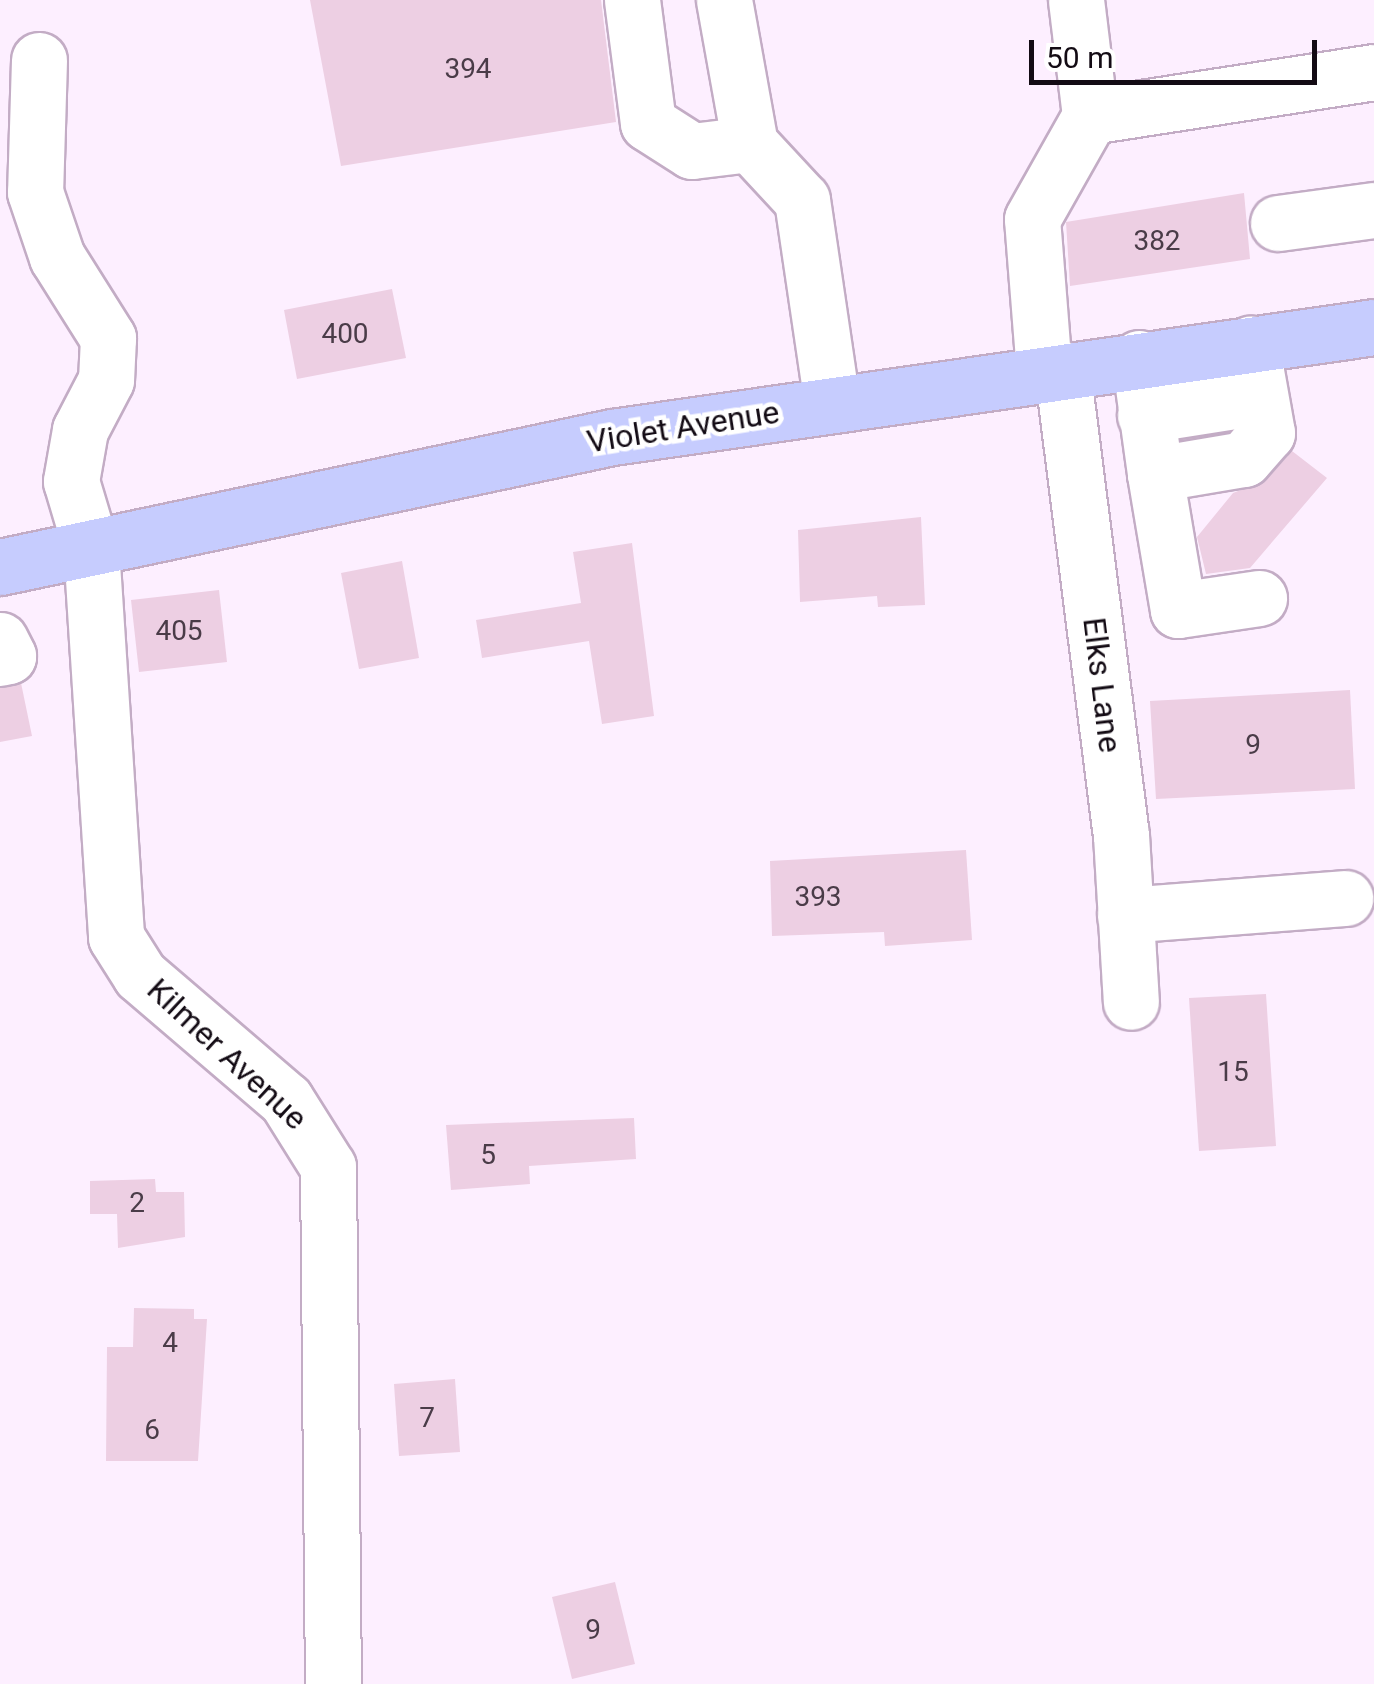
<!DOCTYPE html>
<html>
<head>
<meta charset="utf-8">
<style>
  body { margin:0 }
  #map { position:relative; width:1374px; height:1684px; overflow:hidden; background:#fdefff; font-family:Roboto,sans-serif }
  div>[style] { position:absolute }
  .building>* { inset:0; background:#edcfe3 }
  .roads { filter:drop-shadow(2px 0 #c3acc5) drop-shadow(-2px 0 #c3acc5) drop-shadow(0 2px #c3acc5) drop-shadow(0 -2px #c3acc5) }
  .minor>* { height:55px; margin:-27.5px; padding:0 27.5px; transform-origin:27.5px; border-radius:27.5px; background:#fff }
  .major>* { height:55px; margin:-27.5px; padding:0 27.5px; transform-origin:27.5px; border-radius:27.5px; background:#c6ccfe }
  span { translate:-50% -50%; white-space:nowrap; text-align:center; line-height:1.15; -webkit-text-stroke:9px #fff; paint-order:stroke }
  .number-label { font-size:28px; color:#4a3c48 }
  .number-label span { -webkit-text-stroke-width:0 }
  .street-label { font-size:32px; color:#130b14 }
  .scale { position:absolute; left:1029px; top:40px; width:288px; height:45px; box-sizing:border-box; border:5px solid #130b14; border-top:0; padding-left:12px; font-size:30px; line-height:35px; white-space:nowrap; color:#130b14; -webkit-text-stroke:8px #fff; paint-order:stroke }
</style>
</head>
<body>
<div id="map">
  <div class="building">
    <div style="clip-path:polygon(310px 0,601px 0,616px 122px,341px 166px)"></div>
    <div style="clip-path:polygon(1244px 193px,1250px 259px,1070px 286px,1066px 222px)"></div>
    <div style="clip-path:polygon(392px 289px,406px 358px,297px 379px,284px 310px)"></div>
    <div style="clip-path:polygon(1292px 451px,1327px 478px,1250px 568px,1206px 574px,1197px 537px,1233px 493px,1266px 480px)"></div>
    <div style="clip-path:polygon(921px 517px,925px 605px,878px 607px,877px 596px,800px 602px,798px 530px)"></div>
    <div style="clip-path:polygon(632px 543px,654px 716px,602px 724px,589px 641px,482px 658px,476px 620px,581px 603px,573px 552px)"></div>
    <div style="clip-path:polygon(402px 561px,419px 658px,359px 669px,341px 573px)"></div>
    <div style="clip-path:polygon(219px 590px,227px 662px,139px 672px,131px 600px)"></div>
    <div style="clip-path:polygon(21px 683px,32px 736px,0 742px,0 688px)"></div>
    <div style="clip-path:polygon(1350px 690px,1355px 789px,1156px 799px,1150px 701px)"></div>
    <div style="clip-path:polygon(966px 850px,972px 940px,885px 946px,884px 932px,772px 936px,770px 861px)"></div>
    <div style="clip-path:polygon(1266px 994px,1276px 1146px,1199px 1151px,1189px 998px)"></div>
    <div style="clip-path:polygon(634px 1118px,636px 1159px,529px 1166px,530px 1184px,451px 1190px,446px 1125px)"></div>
    <div style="clip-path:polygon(155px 1179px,156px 1192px,184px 1192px,185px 1237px,118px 1248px,117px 1214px,90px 1214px,90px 1181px)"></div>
    <div style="clip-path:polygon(134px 1308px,194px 1309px,194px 1319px,207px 1319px,198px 1461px,106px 1461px,107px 1347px,133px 1347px)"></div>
    <div style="clip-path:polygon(455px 1379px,460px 1452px,399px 1456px,394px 1384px)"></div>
    <div style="clip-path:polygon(615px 1582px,635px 1664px,572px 1679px,552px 1597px)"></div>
  </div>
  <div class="roads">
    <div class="minor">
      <div style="left:632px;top:0;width:124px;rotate:82.6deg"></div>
      <div style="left:648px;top:123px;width:52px;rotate:32.5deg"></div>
      <div style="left:692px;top:151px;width:58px;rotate:-6.9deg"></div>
      <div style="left:750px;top:144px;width:76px;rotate:47.1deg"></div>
      <div style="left:802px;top:200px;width:205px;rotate:81.6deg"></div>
      <div style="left:724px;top:0;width:146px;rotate:79.8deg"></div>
      <div style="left:1076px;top:0;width:117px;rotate:83.1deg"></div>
      <div style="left:39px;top:60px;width:132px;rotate:91.7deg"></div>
      <div style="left:35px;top:192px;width:69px;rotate:71.3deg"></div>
      <div style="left:57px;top:257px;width:96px;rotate:57.8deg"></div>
      <div style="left:108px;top:338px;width:42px;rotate:92.7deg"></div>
      <div style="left:106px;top:380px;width:56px;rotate:117.5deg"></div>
      <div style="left:80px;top:430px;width:52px;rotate:100deg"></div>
      <div style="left:71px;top:481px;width:70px;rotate:73.4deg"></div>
      <div style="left:91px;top:548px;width:390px;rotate:86.3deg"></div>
      <div style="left:116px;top:937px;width:45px;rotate:57.7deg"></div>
      <div style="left:140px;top:975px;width:192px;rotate:40.6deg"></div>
      <div style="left:286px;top:1100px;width:79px;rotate:57.9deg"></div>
      <div style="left:328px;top:1167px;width:517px;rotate:89.45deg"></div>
      <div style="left:1278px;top:223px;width:97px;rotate:-7.7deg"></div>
      <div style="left:1139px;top:358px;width:117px;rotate:82.1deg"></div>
      <div style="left:1155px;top:474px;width:90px;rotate:-9.6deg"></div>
      <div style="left:1244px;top:459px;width:35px;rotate:-49deg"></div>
      <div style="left:1267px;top:433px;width:91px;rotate:-100.1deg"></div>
      <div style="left:1062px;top:369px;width:470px;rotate:82.8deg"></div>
      <div style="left:1121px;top:835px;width:167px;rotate:86.6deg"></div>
      <div style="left:1044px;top:371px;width:152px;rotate:-94.5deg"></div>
      <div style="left:1032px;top:219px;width:118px;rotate:-60.6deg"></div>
      <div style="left:1090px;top:116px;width:287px;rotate:-8.8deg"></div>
      <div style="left:1145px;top:415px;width:116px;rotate:-8.9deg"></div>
      <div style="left:1155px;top:474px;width:138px;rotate:80.4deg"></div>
      <div style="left:1178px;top:610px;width:82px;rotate:-8.4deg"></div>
      <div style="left:0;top:640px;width:18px;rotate:63deg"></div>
      <div style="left:8px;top:656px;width:8px;rotate:166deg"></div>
      <div style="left:1125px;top:915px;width:221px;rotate:-4.4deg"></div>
    </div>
    <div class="major">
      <div style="left:0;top:567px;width:626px;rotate:-11.99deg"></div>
      <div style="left:612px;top:437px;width:770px;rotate:-8.21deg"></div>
    </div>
  </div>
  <div class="number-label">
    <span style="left:468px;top:69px">394</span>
    <span style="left:1157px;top:241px">382</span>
    <span style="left:345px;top:334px">400</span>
    <span style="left:179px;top:631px">405</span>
    <span style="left:1253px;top:745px">9</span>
    <span style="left:818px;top:897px">393</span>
    <span style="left:1233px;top:1072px">15</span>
    <span style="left:488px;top:1155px">5</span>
    <span style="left:137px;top:1203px">2</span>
    <span style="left:170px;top:1343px">4</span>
    <span style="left:427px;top:1418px">7</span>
    <span style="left:152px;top:1430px">6</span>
    <span style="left:593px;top:1630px">9</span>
  </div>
  <div class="street-label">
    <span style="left:683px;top:427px;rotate:-9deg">Violet Avenue</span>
    <span style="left:1102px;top:685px;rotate:83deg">Elks Lane</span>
    <span style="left:227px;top:1054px;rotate:43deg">Kilmer Avenue</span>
  </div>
  <div class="scale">50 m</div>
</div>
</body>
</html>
